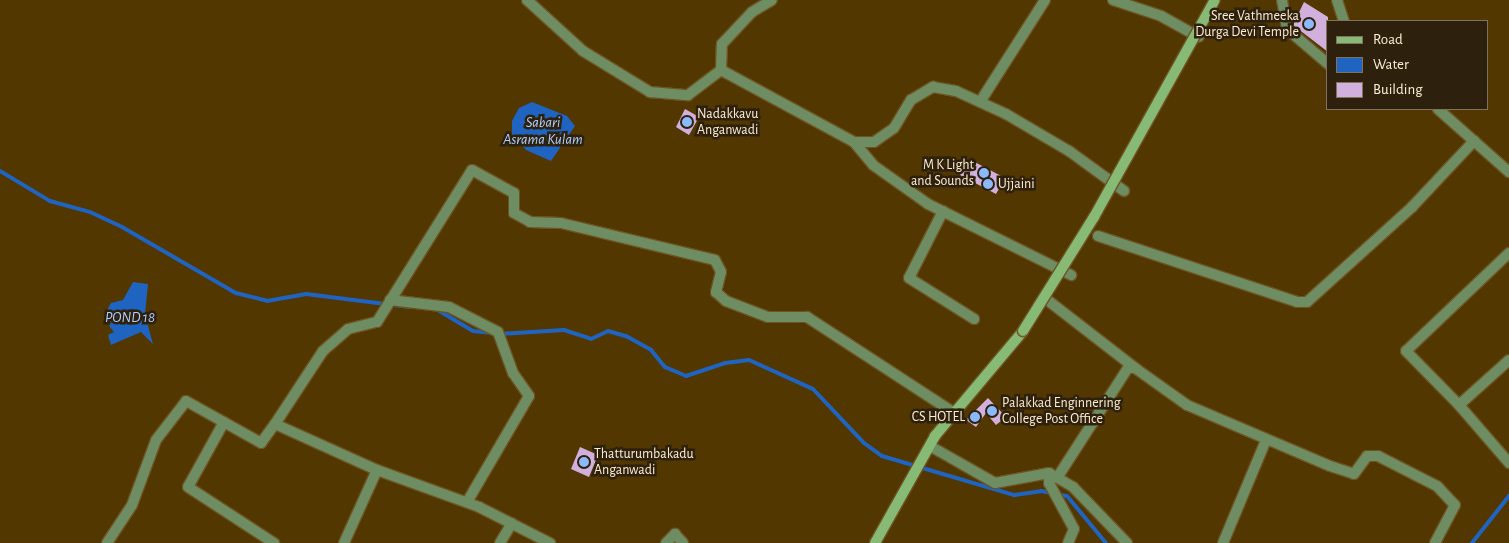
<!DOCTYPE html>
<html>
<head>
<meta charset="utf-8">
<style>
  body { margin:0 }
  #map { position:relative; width:1509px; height:543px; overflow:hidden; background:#523701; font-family:"Alegreya Sans",sans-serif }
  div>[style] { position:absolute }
  .water>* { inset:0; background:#2064c2 }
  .stream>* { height:4px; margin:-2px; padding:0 2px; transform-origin:2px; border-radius:2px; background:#2064c2 }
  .building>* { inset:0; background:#d2b0de }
  .roads { filter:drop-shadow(1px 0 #6d5423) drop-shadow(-1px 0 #6d5423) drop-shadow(0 1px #6d5423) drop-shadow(0 -1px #6d5423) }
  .street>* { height:10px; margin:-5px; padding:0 5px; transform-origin:5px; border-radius:5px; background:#6e8d62 }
  .secondary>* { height:10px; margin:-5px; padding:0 5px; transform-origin:5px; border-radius:5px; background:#87ba75 }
  .bridges { filter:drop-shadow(1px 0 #6d5423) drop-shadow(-1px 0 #6d5423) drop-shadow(0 1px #6d5423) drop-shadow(0 -1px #6d5423) }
  .secondary-bridge>* { height:10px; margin:-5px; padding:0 5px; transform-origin:5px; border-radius:5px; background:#87ba75 }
  .dots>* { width:14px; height:14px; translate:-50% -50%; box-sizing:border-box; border:2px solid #2d210d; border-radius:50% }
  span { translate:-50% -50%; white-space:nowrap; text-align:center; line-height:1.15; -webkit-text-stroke:5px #2d210d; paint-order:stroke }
  .poi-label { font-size:14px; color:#fdecd3 }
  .right { translate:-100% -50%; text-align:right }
  .left { translate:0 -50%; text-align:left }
  .water-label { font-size:15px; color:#aecfff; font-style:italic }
  .legend { position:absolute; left:1326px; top:20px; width:162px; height:90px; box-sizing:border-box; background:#2d210d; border:1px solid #80725c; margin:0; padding:6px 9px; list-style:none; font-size:15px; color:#fdecd3 }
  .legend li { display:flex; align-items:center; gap:10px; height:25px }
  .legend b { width:25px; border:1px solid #80725c }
</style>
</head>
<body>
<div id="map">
  <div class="water">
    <div style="clip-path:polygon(532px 102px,567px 116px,575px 126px,551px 161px,526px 150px,512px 134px,512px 121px,519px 108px)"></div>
    <div style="clip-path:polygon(133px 282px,148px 284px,145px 315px,153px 344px,141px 332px,111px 345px,108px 335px,114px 332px,109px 326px,114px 319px,105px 314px,111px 303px,123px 300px)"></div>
  </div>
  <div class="stream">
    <div style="left:0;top:171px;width:58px;rotate:31deg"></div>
    <div style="left:50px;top:201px;width:41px;rotate:15.4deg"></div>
    <div style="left:90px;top:212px;width:35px;rotate:25deg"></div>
    <div style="left:122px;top:227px;width:132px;rotate:30.1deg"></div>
    <div style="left:236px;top:293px;width:32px;rotate:14deg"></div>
    <div style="left:267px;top:301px;width:40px;rotate:-10deg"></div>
    <div style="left:306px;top:294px;width:104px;rotate:7.2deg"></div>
    <div style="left:436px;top:309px;width:43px;rotate:30.7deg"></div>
    <div style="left:473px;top:331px;width:20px;rotate:6deg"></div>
    <div style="left:500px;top:334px;width:64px;rotate:-3.6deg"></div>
    <div style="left:564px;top:330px;width:28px;rotate:18deg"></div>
    <div style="left:591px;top:339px;width:19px;rotate:-25deg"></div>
    <div style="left:608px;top:331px;width:19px;rotate:16deg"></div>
    <div style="left:626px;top:336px;width:29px;rotate:29deg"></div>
    <div style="left:651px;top:350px;width:22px;rotate:51deg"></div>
    <div style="left:665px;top:367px;width:23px;rotate:23deg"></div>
    <div style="left:686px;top:376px;width:41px;rotate:-18.4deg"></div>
    <div style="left:725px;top:363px;width:24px;rotate:-7deg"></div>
    <div style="left:749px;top:360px;width:70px;rotate:24.4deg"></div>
    <div style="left:813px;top:389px;width:74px;rotate:46.6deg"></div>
    <div style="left:864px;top:443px;width:22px;rotate:36deg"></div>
    <div style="left:882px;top:456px;width:138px;rotate:16.5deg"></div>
    <div style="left:1014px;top:495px;width:27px;rotate:-8deg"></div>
    <div style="left:1041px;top:491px;width:26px;rotate:11deg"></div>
    <div style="left:1067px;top:496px;width:61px;rotate:50.3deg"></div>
    <div style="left:1472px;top:543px;width:60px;rotate:-51.8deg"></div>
  </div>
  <div class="building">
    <div style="clip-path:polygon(1304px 2px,1328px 17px,1328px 52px,1293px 25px)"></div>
    <div style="clip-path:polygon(685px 109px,699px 117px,689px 135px,676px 127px)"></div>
    <div style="clip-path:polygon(969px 159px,1005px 178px,996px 194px,960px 175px)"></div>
    <div style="clip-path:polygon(988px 398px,1006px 417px,996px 425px,986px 413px,976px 427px,966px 420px)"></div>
    <div style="clip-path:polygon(580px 447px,598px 455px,589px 477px,571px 469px)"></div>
  </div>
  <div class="roads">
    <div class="street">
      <div style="left:527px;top:0;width:76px;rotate:42.3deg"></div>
      <div style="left:583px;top:51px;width:79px;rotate:31.5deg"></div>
      <div style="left:650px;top:92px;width:38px;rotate:5deg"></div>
      <div style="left:688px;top:95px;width:41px;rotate:-37.1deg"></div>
      <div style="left:721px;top:70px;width:151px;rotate:28.4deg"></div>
      <div style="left:854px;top:142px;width:30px;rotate:50deg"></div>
      <div style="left:873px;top:165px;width:67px;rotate:35.3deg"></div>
      <div style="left:928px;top:204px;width:160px;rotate:26.4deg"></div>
      <div style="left:1113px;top:0;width:51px;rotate:18.4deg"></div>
      <div style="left:1161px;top:16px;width:43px;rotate:28.9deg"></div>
      <div style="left:1282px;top:0;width:29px;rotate:80deg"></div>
      <div style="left:1287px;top:29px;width:54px;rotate:40.5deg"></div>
      <div style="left:1337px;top:0;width:22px;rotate:72deg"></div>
      <div style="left:721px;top:70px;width:26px;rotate:-88deg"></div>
      <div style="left:722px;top:44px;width:44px;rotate:-46.8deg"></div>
      <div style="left:752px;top:12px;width:23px;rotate:-31deg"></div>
      <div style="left:980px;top:102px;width:121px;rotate:-57.5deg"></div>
      <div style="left:1438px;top:109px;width:48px;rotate:41.6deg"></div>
      <div style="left:854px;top:142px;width:20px"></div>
      <div style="left:874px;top:142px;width:24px;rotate:-35deg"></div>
      <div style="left:894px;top:128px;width:33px;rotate:-59deg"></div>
      <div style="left:911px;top:100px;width:26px;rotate:-31deg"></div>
      <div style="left:933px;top:87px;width:23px;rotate:10deg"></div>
      <div style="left:956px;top:91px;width:55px;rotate:24.7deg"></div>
      <div style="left:1006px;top:114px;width:73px;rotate:30.4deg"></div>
      <div style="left:1069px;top:151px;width:68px;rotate:36deg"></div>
      <div style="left:943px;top:211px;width:75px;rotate:116.9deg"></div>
      <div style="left:909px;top:278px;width:77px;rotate:32.2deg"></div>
      <div style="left:1098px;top:236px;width:210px;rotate:18.3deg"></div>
      <div style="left:1297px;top:302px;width:10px"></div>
      <div style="left:1307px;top:302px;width:142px;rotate:-42.1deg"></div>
      <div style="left:1412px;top:207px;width:91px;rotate:-46.8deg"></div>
      <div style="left:1474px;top:141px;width:47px;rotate:41.5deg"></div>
      <div style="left:1509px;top:253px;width:142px;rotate:136.4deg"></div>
      <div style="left:1406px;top:351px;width:76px;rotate:45.5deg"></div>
      <div style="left:1459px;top:405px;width:67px;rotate:-42deg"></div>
      <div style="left:390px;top:300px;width:59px;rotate:6.8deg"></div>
      <div style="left:449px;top:307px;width:55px;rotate:27deg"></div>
      <div style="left:498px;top:332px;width:44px;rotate:69.9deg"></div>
      <div style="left:513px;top:373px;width:28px;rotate:55deg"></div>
      <div style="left:529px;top:396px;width:123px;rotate:120.3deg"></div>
      <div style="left:1050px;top:302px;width:108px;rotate:37.8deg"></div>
      <div style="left:1459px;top:405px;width:77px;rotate:49.2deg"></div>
      <div style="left:224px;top:422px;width:74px;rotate:119deg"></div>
      <div style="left:188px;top:487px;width:103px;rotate:33.1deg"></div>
      <div style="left:275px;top:424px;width:87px;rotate:-56.7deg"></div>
      <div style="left:323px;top:351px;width:33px;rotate:-41deg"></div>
      <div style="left:348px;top:329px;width:30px;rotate:-14deg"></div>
      <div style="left:377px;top:322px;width:179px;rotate:-58deg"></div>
      <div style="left:472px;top:170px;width:48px;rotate:28.7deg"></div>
      <div style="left:514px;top:193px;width:20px;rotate:90deg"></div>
      <div style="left:514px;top:213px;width:18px;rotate:29deg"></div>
      <div style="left:530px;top:222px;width:31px;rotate:2deg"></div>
      <div style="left:561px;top:223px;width:158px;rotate:13.5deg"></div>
      <div style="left:715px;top:260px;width:13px;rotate:63deg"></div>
      <div style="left:721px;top:272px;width:21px;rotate:104deg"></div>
      <div style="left:716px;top:292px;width:13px;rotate:42deg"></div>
      <div style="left:726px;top:301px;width:45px;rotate:20.9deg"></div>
      <div style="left:768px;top:317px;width:39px"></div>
      <div style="left:807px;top:317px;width:174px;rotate:33.1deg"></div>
      <div style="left:930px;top:446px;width:75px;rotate:29.6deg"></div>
      <div style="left:995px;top:483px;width:55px;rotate:-10.5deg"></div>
      <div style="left:1049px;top:473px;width:28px;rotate:30deg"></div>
      <div style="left:1073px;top:487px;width:78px;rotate:46deg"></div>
      <div style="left:1049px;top:473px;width:10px;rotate:90deg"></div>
      <div style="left:1049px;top:483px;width:52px;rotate:61.5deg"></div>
      <div style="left:1074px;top:529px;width:15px;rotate:113deg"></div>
      <div style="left:1057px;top:478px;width:131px;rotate:-57.2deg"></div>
      <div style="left:1128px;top:368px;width:7px"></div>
      <div style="left:1135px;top:368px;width:64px;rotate:35.4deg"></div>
      <div style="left:1187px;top:405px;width:155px;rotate:23.1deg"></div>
      <div style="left:1330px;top:466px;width:25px;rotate:18deg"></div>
      <div style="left:1354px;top:474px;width:22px;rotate:-54deg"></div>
      <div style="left:1367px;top:456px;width:11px"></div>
      <div style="left:1378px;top:456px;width:66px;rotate:27deg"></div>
      <div style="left:1437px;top:486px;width:26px;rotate:47deg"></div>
      <div style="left:1455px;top:505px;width:43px;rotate:117.8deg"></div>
      <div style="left:107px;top:543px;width:45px;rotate:-56.7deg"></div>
      <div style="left:132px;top:505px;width:69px;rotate:-69.7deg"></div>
      <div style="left:156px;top:440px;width:49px;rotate:-52.4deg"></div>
      <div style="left:186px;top:401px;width:86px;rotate:29.2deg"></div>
      <div style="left:261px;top:443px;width:24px;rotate:-54deg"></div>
      <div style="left:275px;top:424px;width:112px;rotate:24.3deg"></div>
      <div style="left:344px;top:543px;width:80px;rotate:-65.7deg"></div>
      <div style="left:377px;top:470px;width:109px;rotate:19.9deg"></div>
      <div style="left:479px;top:507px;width:80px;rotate:26.9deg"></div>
      <div style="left:500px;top:543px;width:23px;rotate:-59deg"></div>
      <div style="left:666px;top:543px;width:13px;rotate:-45deg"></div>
      <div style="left:675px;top:534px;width:12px;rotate:48deg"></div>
      <div style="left:1223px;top:543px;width:112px;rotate:-67.3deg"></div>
    </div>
    <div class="secondary">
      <div style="left:875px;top:543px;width:123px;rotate:-60.7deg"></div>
      <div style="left:935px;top:436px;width:137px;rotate:-50deg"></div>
    </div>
  </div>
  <div class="bridges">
    <div class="secondary-bridge">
      <div style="left:1023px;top:331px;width:134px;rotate:-58.1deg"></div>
      <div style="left:1094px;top:217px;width:248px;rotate:-60.9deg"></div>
    </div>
  </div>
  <div class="dots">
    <div style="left:1309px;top:24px;background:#8cb9fc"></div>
    <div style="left:687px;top:122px;background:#8cb9fc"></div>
    <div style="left:984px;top:173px;background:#8cb9fc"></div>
    <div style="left:988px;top:184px;background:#8cb9fc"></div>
    <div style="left:992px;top:411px;background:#8cb9fc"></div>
    <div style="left:975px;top:417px;background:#8cb9fc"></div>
    <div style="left:584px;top:462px;background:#8cb9fc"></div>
  </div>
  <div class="poi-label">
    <span class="right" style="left:1299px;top:24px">Sree Vathmeeka<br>Durga Devi Temple</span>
    <span class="left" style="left:697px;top:122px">Nadakkavu<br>Anganwadi</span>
    <span class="right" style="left:974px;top:173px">M K Light<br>and Sounds</span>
    <span class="left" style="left:998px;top:184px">Ujjaini</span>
    <span class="left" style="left:1002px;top:411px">Palakkad Enginnering<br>College Post Office</span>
    <span class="right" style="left:965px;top:417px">CS HOTEL</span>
    <span class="left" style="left:594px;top:462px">Thatturumbakadu<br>Anganwadi</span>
  </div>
  <div class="water-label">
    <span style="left:543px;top:131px">Sabari<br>Asrama Kulam</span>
    <span style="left:130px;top:318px">POND 18</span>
  </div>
  <ul class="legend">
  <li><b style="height:6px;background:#87ba75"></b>Road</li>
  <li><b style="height:14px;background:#2064c2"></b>Water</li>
  <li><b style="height:14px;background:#d2b0de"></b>Building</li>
  </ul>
</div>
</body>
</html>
